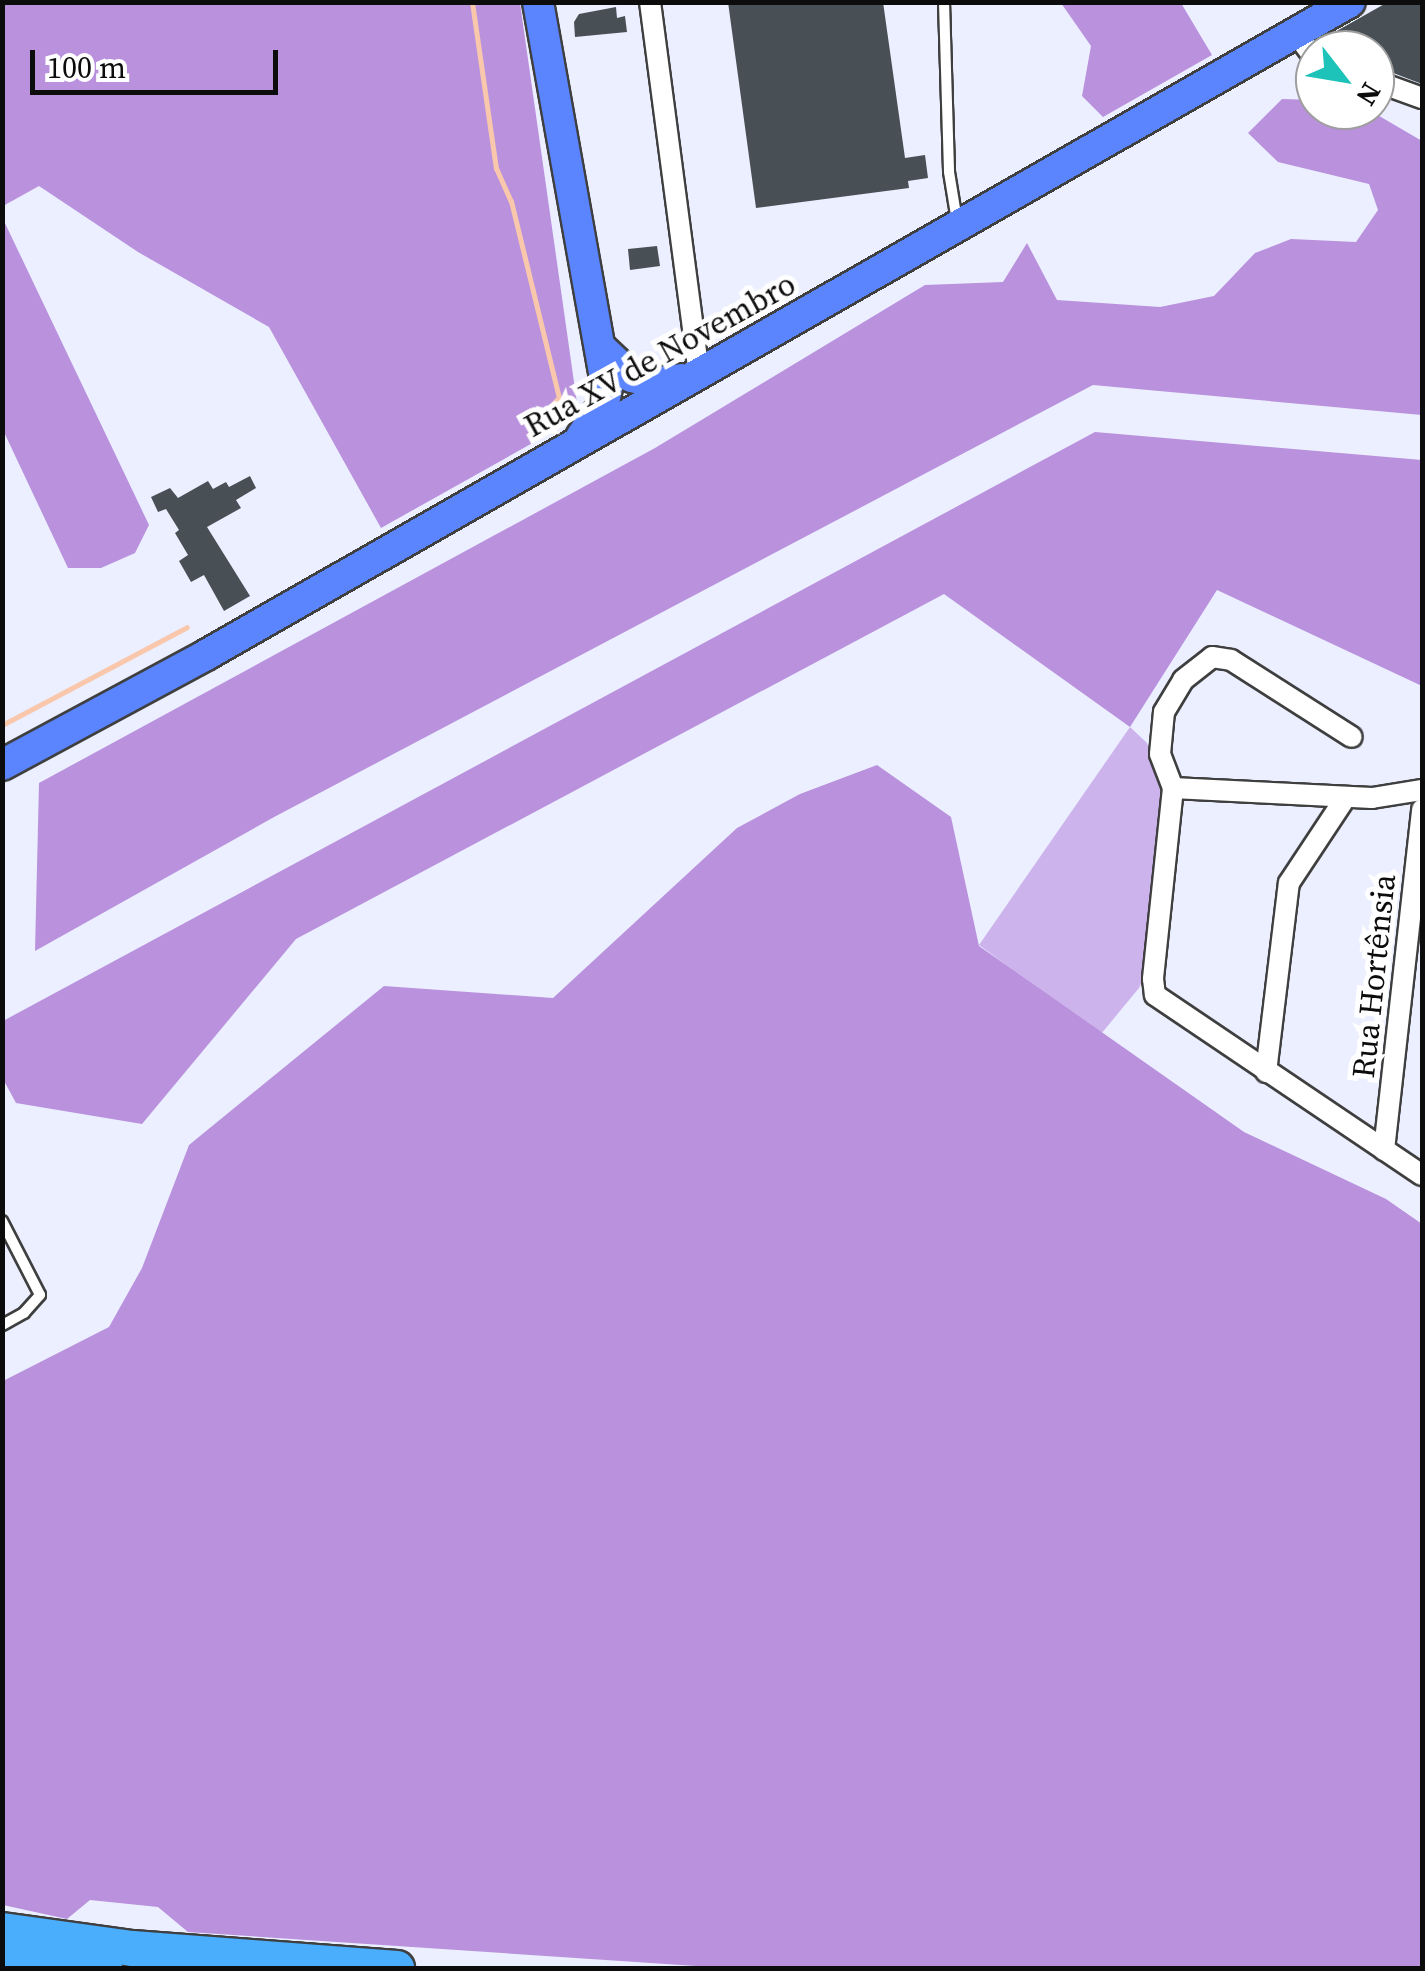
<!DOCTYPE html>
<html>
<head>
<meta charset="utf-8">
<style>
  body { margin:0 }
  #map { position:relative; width:1425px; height:1971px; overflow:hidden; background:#ebefff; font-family:"Source Serif 4",serif }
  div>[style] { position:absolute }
  .green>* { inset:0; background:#cdb3eb }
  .forest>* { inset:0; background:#b991dd }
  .stream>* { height:5px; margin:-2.5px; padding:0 2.5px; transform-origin:2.5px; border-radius:2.5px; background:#f9c8ac }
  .building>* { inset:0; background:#485055 }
  .roads { filter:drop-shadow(2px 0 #3f3f3f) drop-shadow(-2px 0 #3f3f3f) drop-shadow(0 2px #3f3f3f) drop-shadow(0 -2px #3f3f3f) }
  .lane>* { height:10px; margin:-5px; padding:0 5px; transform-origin:5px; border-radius:5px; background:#fff }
  .street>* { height:20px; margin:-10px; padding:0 10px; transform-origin:10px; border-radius:10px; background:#fff }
  .primary>* { height:30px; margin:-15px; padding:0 15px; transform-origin:15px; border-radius:15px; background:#5b85ff }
  .highway>* { height:35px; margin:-17.5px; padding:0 17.5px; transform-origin:17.5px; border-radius:17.5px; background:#4baefc }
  span { translate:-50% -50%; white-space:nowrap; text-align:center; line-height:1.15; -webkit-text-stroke:10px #fff; paint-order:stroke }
  .street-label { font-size:32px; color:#0c0c0c }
  .frame { position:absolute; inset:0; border:5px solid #0c0c0c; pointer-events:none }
  .north { position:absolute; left:1295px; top:30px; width:100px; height:100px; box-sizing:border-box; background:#fff; border:2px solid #9e9e9e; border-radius:50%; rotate:121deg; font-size:28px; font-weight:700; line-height:40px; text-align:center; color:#0c0c0c }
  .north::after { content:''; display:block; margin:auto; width:35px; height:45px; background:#1dc3b8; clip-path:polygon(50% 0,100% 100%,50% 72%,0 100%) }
  .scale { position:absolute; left:30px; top:50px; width:248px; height:45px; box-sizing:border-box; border:5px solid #0c0c0c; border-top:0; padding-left:12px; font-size:30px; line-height:35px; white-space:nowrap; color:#0c0c0c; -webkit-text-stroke:8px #fff; paint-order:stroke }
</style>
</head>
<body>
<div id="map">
  <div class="green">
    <div style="clip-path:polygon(1130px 727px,1147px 743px,1164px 799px,1146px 971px,1139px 988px,1101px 1034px,979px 945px)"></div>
  </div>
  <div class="forest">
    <div style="clip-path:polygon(3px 3px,520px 3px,579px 417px,381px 528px,269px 327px,138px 252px,39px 186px,3px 206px)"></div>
    <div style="clip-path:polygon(1061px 3px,1181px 3px,1212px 55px,1103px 117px,1082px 96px,1091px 46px)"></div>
    <div style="clip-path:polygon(1282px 99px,1315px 100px,1315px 110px,1369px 110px,1422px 141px,1422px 415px,1093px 385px,276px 816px,35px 951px,39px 783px,655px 448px,925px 285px,1003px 282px,1027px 243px,1057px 300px,1160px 307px,1214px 296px,1255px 253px,1291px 239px,1356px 242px,1378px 210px,1369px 184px,1278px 162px,1248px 133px)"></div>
    <div style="clip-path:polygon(3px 219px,149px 525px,135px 553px,101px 568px,68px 568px,3px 430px)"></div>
    <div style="clip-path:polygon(1095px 432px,1422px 460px,1422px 686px,1217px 590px,1130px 727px,944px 594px,296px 939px,142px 1124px,16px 1103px,3px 1079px,3px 1021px)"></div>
    <div style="clip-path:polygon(877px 765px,951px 817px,979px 946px,1244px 1132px,1386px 1199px,1422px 1224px,1422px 1968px,726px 1968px,188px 1932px,158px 1907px,90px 1900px,67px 1919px,3px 1905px,3px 1381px,109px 1327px,142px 1268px,189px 1145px,384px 986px,553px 998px,737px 828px,800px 794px)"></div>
  </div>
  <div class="stream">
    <div style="left:472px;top:2px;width:168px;rotate:81.8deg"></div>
    <div style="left:496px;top:168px;width:36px;rotate:66deg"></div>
    <div style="left:511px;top:201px;width:224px;rotate:76.3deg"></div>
    <div style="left:537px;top:423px;width:30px;rotate:-50deg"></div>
    <div style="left:2px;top:725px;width:209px;rotate:-27.9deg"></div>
  </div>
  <div class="building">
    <div style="clip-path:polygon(728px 2px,883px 2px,905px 158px,925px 155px,928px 178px,908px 181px,909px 188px,756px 208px)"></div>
    <div style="clip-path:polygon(1388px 2px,1422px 2px,1422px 84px,1375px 66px,1375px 50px,1337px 50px,1319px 41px)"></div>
    <div style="clip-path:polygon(616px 7px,617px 18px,625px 16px,627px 32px,575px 37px,574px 22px,579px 14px)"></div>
    <div style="clip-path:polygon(657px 246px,660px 266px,630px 270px,628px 249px)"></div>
    <div style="clip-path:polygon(250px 476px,256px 488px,236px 500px,241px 508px,207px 527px,250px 596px,224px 611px,204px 575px,191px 582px,179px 561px,188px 555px,175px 533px,179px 530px,166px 509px,158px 512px,151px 497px,170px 488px,178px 498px,208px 481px,213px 489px,226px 482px,229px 487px)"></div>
  </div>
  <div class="roads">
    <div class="lane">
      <div style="left:944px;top:2px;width:170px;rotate:88.3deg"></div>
      <div style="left:949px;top:172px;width:50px;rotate:80.7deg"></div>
      <div style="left:2px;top:1221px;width:83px;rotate:62.8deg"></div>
      <div style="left:40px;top:1295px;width:24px;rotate:132deg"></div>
      <div style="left:24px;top:1313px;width:25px;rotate:151deg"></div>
    </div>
    <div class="street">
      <div style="left:650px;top:2px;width:375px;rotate:82.5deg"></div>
      <div style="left:1296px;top:33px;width:32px;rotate:54deg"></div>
      <div style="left:1375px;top:81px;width:50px;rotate:19.9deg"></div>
      <div style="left:1173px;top:788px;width:192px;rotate:96deg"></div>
      <div style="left:1153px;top:979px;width:16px;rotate:83deg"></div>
      <div style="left:1155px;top:995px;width:322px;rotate:34deg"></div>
      <div style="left:1173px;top:788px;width:36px;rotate:-111deg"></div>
      <div style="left:1160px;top:754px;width:42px;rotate:-84.6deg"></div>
      <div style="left:1164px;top:712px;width:37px;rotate:-59deg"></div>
      <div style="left:1183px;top:680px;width:37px;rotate:-38deg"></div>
      <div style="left:1212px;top:657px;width:19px;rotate:9deg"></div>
      <div style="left:1231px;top:660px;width:143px;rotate:32.5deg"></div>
      <div style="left:1173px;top:788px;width:199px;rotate:2.9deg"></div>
      <div style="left:1372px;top:798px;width:51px;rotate:-9.1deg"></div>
      <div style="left:1266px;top:1072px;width:190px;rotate:-83.1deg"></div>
      <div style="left:1289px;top:883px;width:103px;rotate:-56.5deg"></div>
      <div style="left:1384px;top:1150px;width:343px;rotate:-83.6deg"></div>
    </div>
    <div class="primary">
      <div style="left:538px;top:2px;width:392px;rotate:79.9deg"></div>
      <div style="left:607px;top:388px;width:16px;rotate:101deg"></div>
      <div style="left:604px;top:404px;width:40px;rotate:124.9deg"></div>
      <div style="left:600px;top:347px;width:44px;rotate:43.2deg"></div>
      <div style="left:632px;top:377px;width:23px;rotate:15deg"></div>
      <div style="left:654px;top:383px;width:28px;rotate:-8deg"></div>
      <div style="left:2px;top:765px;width:232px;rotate:-28.3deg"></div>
      <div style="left:206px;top:655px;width:1317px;rotate:-29.72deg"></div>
    </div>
    <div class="highway">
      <div style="left:2px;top:1930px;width:131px;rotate:7.9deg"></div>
      <div style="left:132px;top:1948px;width:265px;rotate:4.3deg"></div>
      <div style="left:2px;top:1955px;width:103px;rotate:7.3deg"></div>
    </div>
  </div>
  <div class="street-label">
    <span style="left:660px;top:355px;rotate:-29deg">Rua XV de Novembro</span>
    <span style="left:1374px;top:976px;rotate:-84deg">Rua Hortênsia</span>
  </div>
  <div class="frame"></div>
  <div class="north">N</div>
  <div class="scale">100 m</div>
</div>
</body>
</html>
